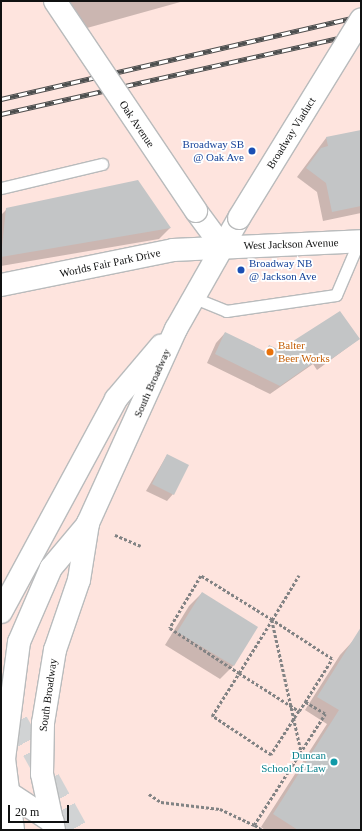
<!DOCTYPE html>
<html>
<head>
<meta charset="utf-8">
<style>
  body { margin:0 }
  #map { position:relative; width:362px; height:831px; overflow:hidden; background:#f3f5f7; font-family:Georgia,serif }
  div>[style] { position:absolute }
  .commercial>* { inset:0; background:#fee4de }
  .shadow>* { inset:0; background:#0003 }
  .building>* { inset:0; background:#c3c5c6 }
  .motorway-tunnel>* { height:22px; margin-top:-11px; transform-origin:0; background:repeating-linear-gradient(90deg,#d1d3d4 0 22px,transparent 0 33px) }
  .path>* { height:2.5px; margin-top:-1.25px; transform-origin:0; background:repeating-linear-gradient(90deg,#828384 0 3px,transparent 0 5px) }
  .roads { filter:drop-shadow(1px 0 #b9bbbc) drop-shadow(-1px 0 #b9bbbc) drop-shadow(0 1px #b9bbbc) drop-shadow(0 -1px #b9bbbc) }
  .service>* { height:11px; margin:-5.5px; padding:0 5.5px; transform-origin:5.5px; border-radius:5.5px; background:#fff }
  .minor>* { height:22px; margin:-11px; padding:0 11px; transform-origin:11px; border-radius:11px; background:#fff }
  .primary>* { height:22px; margin:-11px; padding:0 11px; transform-origin:11px; border-radius:11px; background:#fff }
  .rail>* { height:4.5px; margin-top:-2.25px; transform-origin:0; background:repeating-linear-gradient(90deg,#fff 0 9px,#4d4f4f 0 18px); box-sizing:border-box; border-block:1px solid #4d4f4f }
  .bridges { filter:drop-shadow(1px 0 #b9bbbc) drop-shadow(-1px 0 #b9bbbc) drop-shadow(0 1px #b9bbbc) drop-shadow(0 -1px #b9bbbc) }
  .minor-bridge>* { height:22px; margin:-11px; padding:0 11px; transform-origin:11px; border-radius:11px; background:#fff }
  .primary-bridge>* { height:22px; margin:-11px; padding:0 11px; transform-origin:11px; border-radius:11px; background:#fff }
  .dots>* { width:11px; height:11px; translate:-50% -50%; box-sizing:border-box; border:2px solid #fff; border-radius:50% }
  span { translate:-50% -50%; white-space:nowrap; text-align:center; line-height:1.15; -webkit-text-stroke:3.5px #fff; paint-order:stroke }
  .street-label { font-size:11px; color:#101111 }
  .transit-label { font-size:11px; color:#164399 }
  .right { translate:-100% -50%; text-align:right }
  .left { translate:0 -50%; text-align:left }
  .food-label { font-size:11px; color:#c56008 }
  .culture-label { font-size:11px; color:#0d838f }
  .frame { position:absolute; inset:0; border:2px solid #101111; pointer-events:none }
  .scale { position:absolute; left:8px; top:805px; width:61px; height:18px; box-sizing:border-box; border:2px solid #101111; border-top:0; padding-left:5px; font-size:12px; line-height:14px; white-space:nowrap; color:#101111; -webkit-text-stroke:3px #fff; paint-order:stroke }
</style>
</head>
<body>
<div id="map">
  <div class="commercial">
    <div style="clip-path:polygon(1px 1px,361px 1px,361px 830px,1px 830px)"></div>
  </div>
  <div class="shadow">
    <div style="clip-path:polygon(68px 1px,184px 1px,87px 28px)"></div>
    <div style="clip-path:polygon(361px 131px,361px 213px,323px 221px,317px 192px,297px 177px,326px 138px)"></div>
    <div style="clip-path:polygon(7px 209px,170px 228px,159px 239px,1px 266px,1px 215px)"></div>
    <div style="clip-path:polygon(225px 333px,263px 352px,269px 346px,279px 351px,359px 339px,317px 370px,313px 364px,270px 394px,207px 363px,216px 343px)"></div>
    <div style="clip-path:polygon(167px 455px,173px 494px,167px 501px,146px 491px)"></div>
    <div style="clip-path:polygon(202px 593px,257px 627px,233px 666px,220px 679px,165px 645px,189px 606px)"></div>
    <div style="clip-path:polygon(352px 642px,361px 648px,361px 830px,265px 830px,261px 827px,327px 724px,305px 710px,340px 655px)"></div>
  </div>
  <div class="building">
    <div style="clip-path:polygon(361px 130px,361px 206px,332px 212px,326px 183px,306px 168px,321px 148px,328px 146px,326px 137px)"></div>
    <div style="clip-path:polygon(138px 180px,171px 228px,1px 257px,6px 208px)"></div>
    <div style="clip-path:polygon(340px 311px,360px 339px,327px 362px,323px 356px,280px 386px,215px 354px,225px 332px,266px 352px,269px 345px,279px 350px)"></div>
    <div style="clip-path:polygon(167px 454px,189px 465px,174px 495px,152px 484px)"></div>
    <div style="clip-path:polygon(202px 592px,258px 627px,234px 666px,177px 632px)"></div>
    <div style="clip-path:polygon(361px 627px,361px 830px,298px 830px,273px 814px,339px 710px,317px 697px)"></div>
  </div>
  <div class="motorway-tunnel">
    <div style="left:1px;top:693px;width:157px;rotate:61deg"></div>
  </div>
  <div class="path">
    <div style="left:115px;top:535px;width:28px;rotate:23deg"></div>
    <div style="left:272px;top:620px;width:134px;rotate:77.5deg"></div>
    <div style="left:299px;top:711px;width:11px;rotate:-56deg"></div>
    <div style="left:149px;top:794px;width:14px;rotate:34deg"></div>
    <div style="left:161px;top:802px;width:59px;rotate:6.8deg"></div>
    <div style="left:220px;top:809px;width:38px;rotate:25deg"></div>
    <div style="left:261px;top:830px;width:9px;rotate:-144deg"></div>
    <div style="left:254px;top:825px;width:132px;rotate:-57.4deg"></div>
    <div style="left:325px;top:714px;width:23px;rotate:-149deg"></div>
    <div style="left:305px;top:702px;width:51px;rotate:-57.9deg"></div>
    <div style="left:332px;top:659px;width:72px;rotate:-147deg"></div>
    <div style="left:272px;top:620px;width:84px;rotate:-148.2deg"></div>
    <div style="left:201px;top:576px;width:61px;rotate:120.8deg"></div>
    <div style="left:170px;top:628px;width:82px;rotate:33.1deg"></div>
    <div style="left:239px;top:673px;width:71px;rotate:32.3deg"></div>
    <div style="left:299px;top:711px;width:52px;rotate:122.5deg"></div>
    <div style="left:271px;top:755px;width:71px;rotate:-146.5deg"></div>
    <div style="left:212px;top:716px;width:51px;rotate:-57.9deg"></div>
    <div style="left:239px;top:673px;width:62px;rotate:-58.1deg"></div>
    <div style="left:272px;top:620px;width:52px;rotate:-59deg"></div>
  </div>
  <div class="roads">
    <div class="service">
      <div style="left:1px;top:188px;width:104px;rotate:-13.4deg"></div>
      <div style="left:192px;top:297px;width:37px;rotate:22deg"></div>
      <div style="left:226px;top:311px;width:111px;rotate:-8.3deg"></div>
      <div style="left:336px;top:295px;width:59px;rotate:-66.9deg"></div>
    </div>
    <div class="minor">
      <div style="left:196px;top:211px;width:42px;rotate:53.7deg"></div>
      <div style="left:1px;top:285px;width:176px;rotate:-11.5deg"></div>
      <div style="left:173px;top:250px;width:188px;rotate:-2.7deg"></div>
    </div>
    <div class="primary">
      <div style="left:1px;top:612px;width:242px;rotate:-61.6deg"></div>
      <div style="left:116px;top:399px;width:70px;rotate:-49.7deg"></div>
      <div style="left:1px;top:788px;width:62px;rotate:33.2deg"></div>
      <div style="left:13px;top:830px;width:72px;rotate:-97.2deg"></div>
      <div style="left:4px;top:759px;width:118px;rotate:-82.7deg"></div>
      <div style="left:19px;top:642px;width:81px;rotate:-66.6deg"></div>
      <div style="left:51px;top:568px;width:57px;rotate:-49.9deg"></div>
      <div style="left:54px;top:830px;width:57px;rotate:-102.1deg"></div>
      <div style="left:42px;top:774px;width:51px;rotate:-88.9deg"></div>
      <div style="left:43px;top:723px;width:74px;rotate:-80.7deg"></div>
      <div style="left:55px;top:650px;width:74px;rotate:-71.1deg"></div>
      <div style="left:79px;top:580px;width:58px;rotate:-81deg"></div>
      <div style="left:88px;top:523px;width:213px;rotate:-65.6deg"></div>
      <div style="left:176px;top:329px;width:128px;rotate:-60.4deg"></div>
    </div>
  </div>
  <div class="rail">
    <div style="left:1px;top:99px;width:369px;rotate:-13deg"></div>
    <div style="left:1px;top:114px;width:369px;rotate:-12.7deg"></div>
  </div>
  <div class="bridges">
    <div class="minor-bridge">
      <div style="left:55px;top:1px;width:253px;rotate:56.1deg"></div>
    </div>
    <div class="primary-bridge">
      <div style="left:239px;top:218px;width:233px;rotate:-58.4deg"></div>
    </div>
  </div>
  <div class="dots">
    <div style="left:252px;top:151px;background:#1a4fb4"></div>
    <div style="left:241px;top:270px;background:#1a4fb4"></div>
    <div style="left:270px;top:352px;background:#e8710a"></div>
    <div style="left:334px;top:762px;background:#0f9aa8"></div>
  </div>
  <div class="street-label">
    <span style="left:137px;top:124px;rotate:56deg">Oak Avenue</span>
    <span style="left:291px;top:133px;rotate:-58deg">Broadway Viaduct</span>
    <span style="left:291px;top:244px;rotate:-2deg">West Jackson Avenue</span>
    <span style="left:110px;top:263px;rotate:-12deg">Worlds Fair Park Drive</span>
    <span style="left:152px;top:383px;rotate:-66deg">South Broadway</span>
    <span style="left:48px;top:695px;rotate:-82deg">South Broadway</span>
  </div>
  <div class="transit-label">
    <span class="right" style="left:244px;top:151px">Broadway SB<br>@ Oak Ave</span>
    <span class="left" style="left:249px;top:270px">Broadway NB<br>@ Jackson Ave</span>
  </div>
  <div class="food-label">
    <span class="left" style="left:278px;top:352px">Balter<br>Beer Works</span>
  </div>
  <div class="culture-label">
    <span class="right" style="left:326px;top:762px">Duncan<br>School of Law</span>
  </div>
  <div class="frame"></div>
  <div class="scale">20 m</div>
</div>
</body>
</html>
